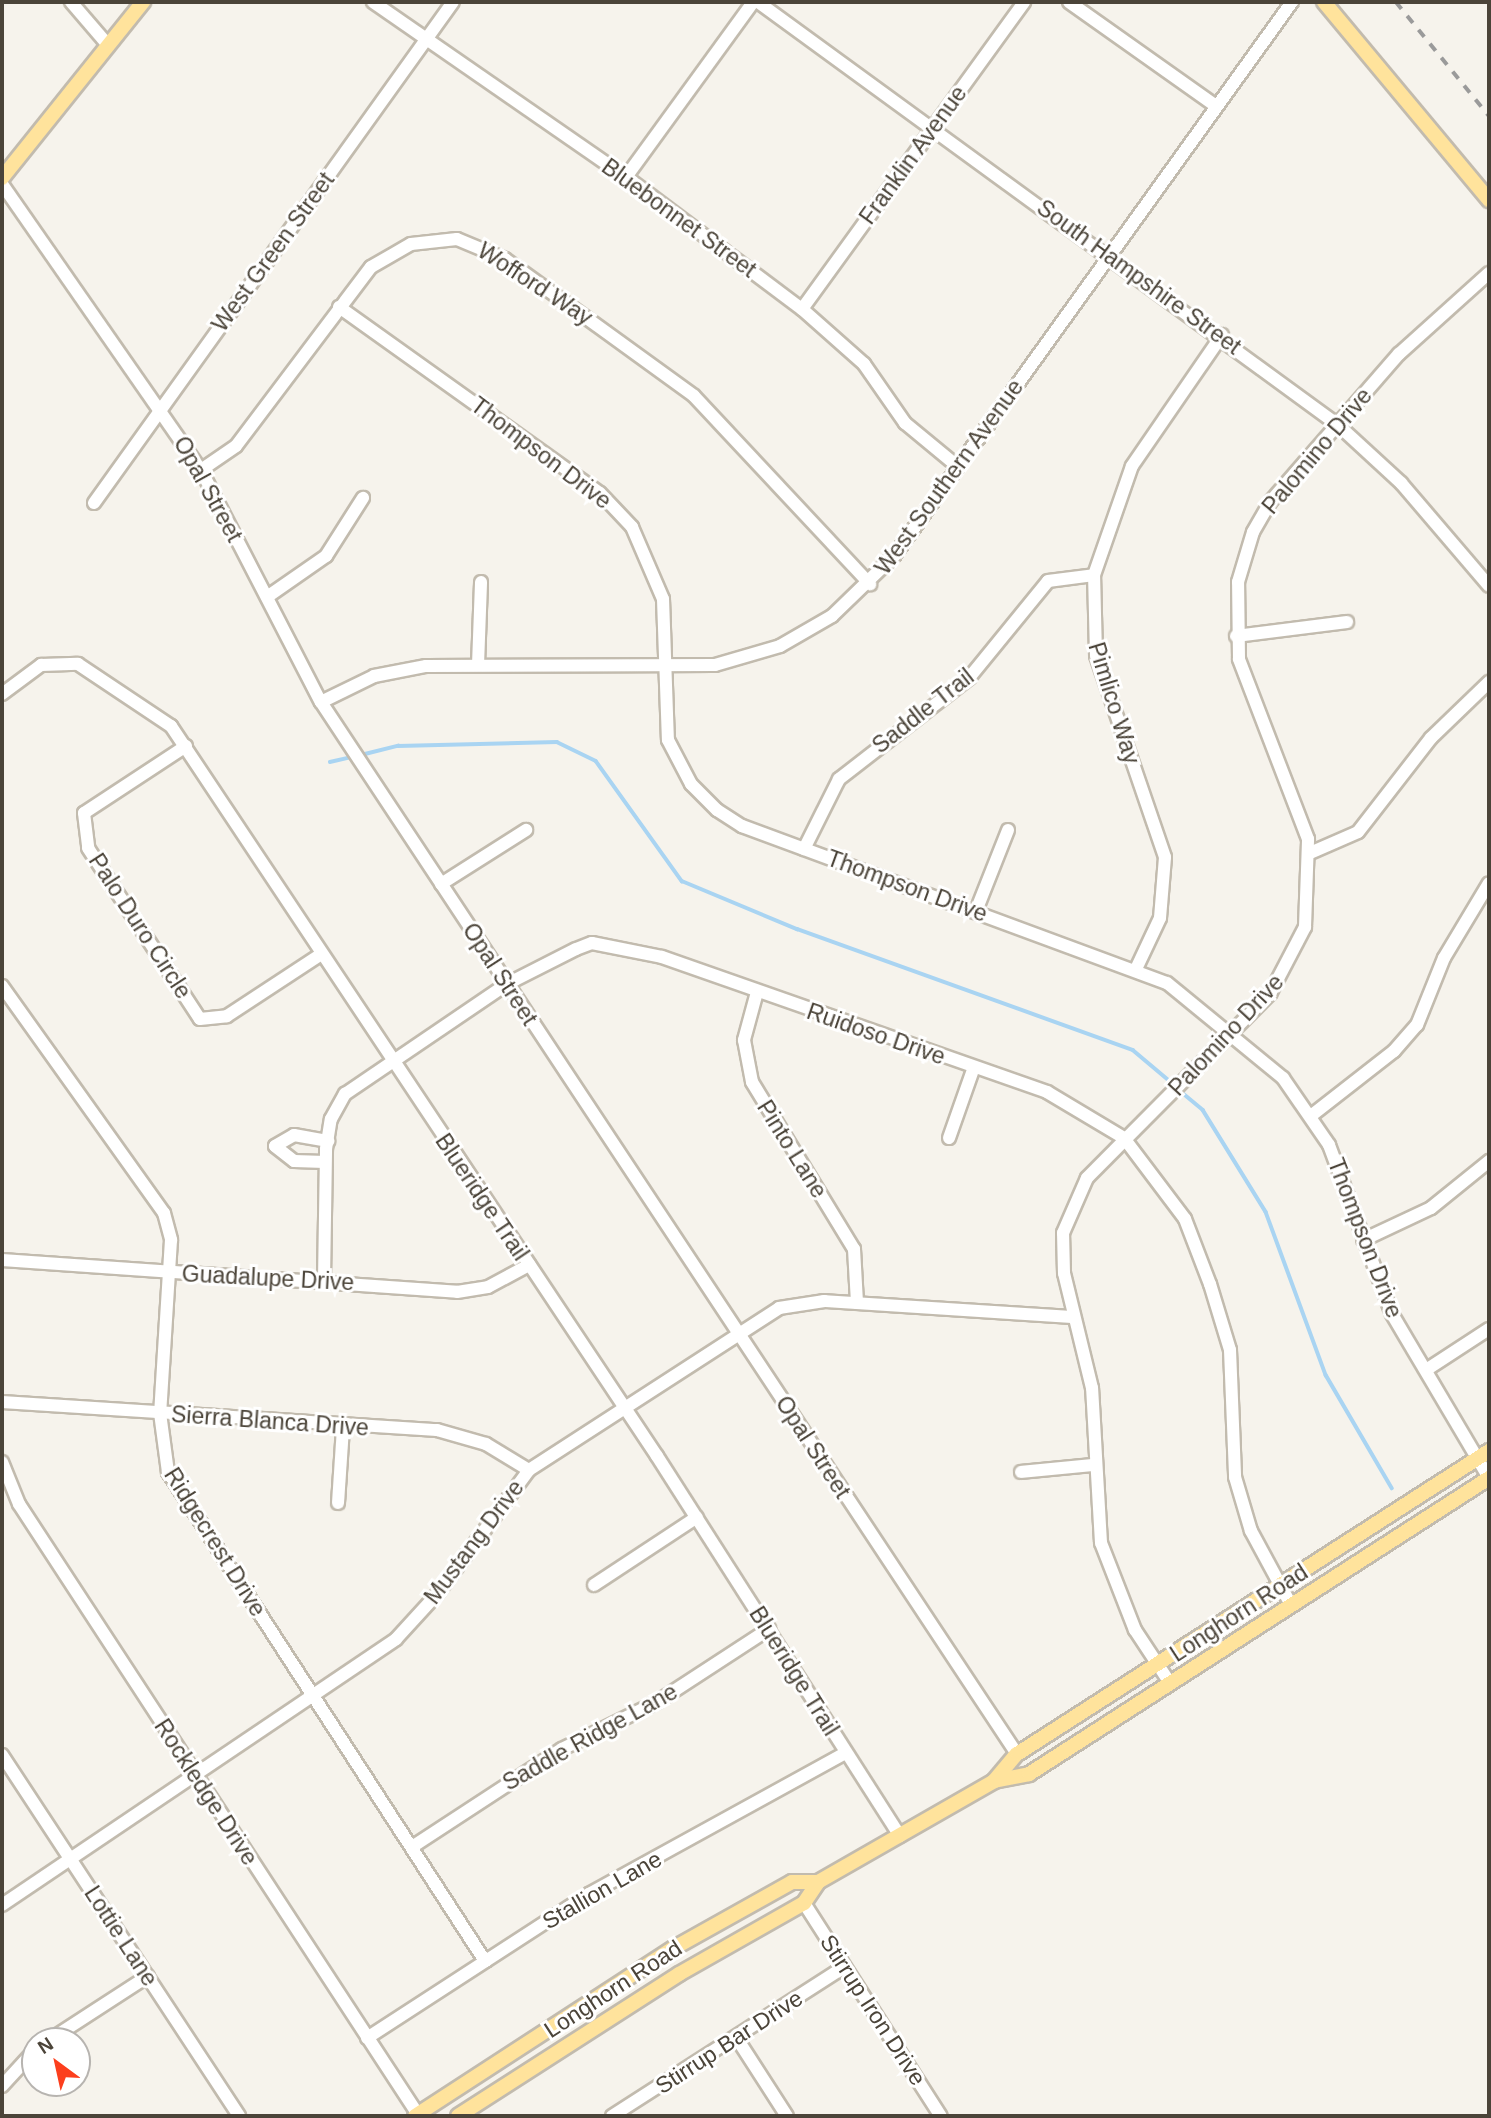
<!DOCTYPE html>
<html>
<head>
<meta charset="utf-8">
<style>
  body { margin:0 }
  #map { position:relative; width:1491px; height:2118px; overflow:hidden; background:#f6f3ec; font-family:Helvetica,sans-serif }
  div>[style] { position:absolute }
  .stream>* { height:3.5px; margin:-1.75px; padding:0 1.75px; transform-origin:1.75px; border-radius:1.75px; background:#a9d4f2 }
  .roads { filter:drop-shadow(2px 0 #c2bbae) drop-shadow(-2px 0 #c2bbae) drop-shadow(0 2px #c2bbae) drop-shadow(0 -2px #c2bbae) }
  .minor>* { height:12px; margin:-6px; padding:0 6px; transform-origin:6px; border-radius:6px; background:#fff }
  .major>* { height:14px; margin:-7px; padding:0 7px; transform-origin:7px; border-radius:7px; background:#ffe39c }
  .rail>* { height:3.5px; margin-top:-1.75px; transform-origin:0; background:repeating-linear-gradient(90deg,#9a9a9a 0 9px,transparent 0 18px) }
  span { translate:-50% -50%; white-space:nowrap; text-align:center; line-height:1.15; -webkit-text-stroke:6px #fff; paint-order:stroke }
  .street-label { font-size:23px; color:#4b4439 }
  .frame { position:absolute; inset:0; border:4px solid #4b4439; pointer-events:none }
  .north { position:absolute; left:21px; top:2027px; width:70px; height:70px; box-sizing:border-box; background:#fff; border:2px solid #b7b4b0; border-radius:50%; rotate:327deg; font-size:19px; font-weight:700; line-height:28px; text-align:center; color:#4b4439 }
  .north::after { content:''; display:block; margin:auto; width:24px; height:32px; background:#fc3f1d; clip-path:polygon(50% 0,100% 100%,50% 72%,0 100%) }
</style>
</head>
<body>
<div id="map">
  <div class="stream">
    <div style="left:365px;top:754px;width:34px;rotate:-14deg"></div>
    <div style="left:398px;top:746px;width:159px;rotate:-1.4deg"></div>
    <div style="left:557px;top:742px;width:43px;rotate:26deg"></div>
    <div style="left:596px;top:761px;width:148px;rotate:54.4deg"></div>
    <div style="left:682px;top:881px;width:125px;rotate:22.7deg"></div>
    <div style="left:797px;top:929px;width:357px;rotate:19.8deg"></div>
    <div style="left:1133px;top:1050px;width:50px;rotate:40.1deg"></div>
    <div style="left:330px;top:762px;width:18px;rotate:-13deg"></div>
    <div style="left:1184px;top:1094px;width:25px;rotate:40deg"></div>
    <div style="left:1203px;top:1110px;width:120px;rotate:58.3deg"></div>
    <div style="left:1266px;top:1212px;width:174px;rotate:69.8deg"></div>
    <div style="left:1326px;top:1375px;width:131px;rotate:59.7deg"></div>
  </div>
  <div class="roads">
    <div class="minor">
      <div style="left:71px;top:2px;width:57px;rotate:49.3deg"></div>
      <div style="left:373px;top:2px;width:308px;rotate:34.7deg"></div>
      <div style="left:626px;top:177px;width:220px;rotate:36.9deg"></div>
      <div style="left:802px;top:309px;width:83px;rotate:41.6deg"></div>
      <div style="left:864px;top:364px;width:72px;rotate:55.2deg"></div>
      <div style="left:905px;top:423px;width:67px;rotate:39.6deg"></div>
      <div style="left:758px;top:2px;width:718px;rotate:36.1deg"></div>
      <div style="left:1338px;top:425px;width:86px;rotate:42.6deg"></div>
      <div style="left:1401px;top:483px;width:135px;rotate:49.5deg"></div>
      <div style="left:1069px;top:2px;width:180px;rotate:35.3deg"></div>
      <div style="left:626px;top:177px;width:216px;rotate:-54deg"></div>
      <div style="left:2px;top:184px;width:348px;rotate:55.2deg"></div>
      <div style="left:201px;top:470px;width:261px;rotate:62.7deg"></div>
      <div style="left:321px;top:702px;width:1261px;rotate:56.51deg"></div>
      <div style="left:339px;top:307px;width:320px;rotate:35.5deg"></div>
      <div style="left:600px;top:493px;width:47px;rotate:46.7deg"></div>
      <div style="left:632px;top:527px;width:78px;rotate:66.7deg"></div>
      <div style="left:663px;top:599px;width:141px;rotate:88deg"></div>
      <div style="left:668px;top:740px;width:50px;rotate:62.4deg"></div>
      <div style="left:691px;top:784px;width:37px;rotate:45deg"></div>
      <div style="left:717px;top:810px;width:30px;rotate:33deg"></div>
      <div style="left:742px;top:826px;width:453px;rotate:20.3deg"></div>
      <div style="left:1167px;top:983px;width:150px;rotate:39.3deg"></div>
      <div style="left:1283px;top:1078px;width:81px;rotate:55.5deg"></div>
      <div style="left:1329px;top:1145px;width:180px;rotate:69.6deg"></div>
      <div style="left:1392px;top:1314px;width:191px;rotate:59.4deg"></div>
      <div style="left:802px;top:309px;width:379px;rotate:-54.1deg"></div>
      <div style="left:201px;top:470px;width:42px;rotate:-34.4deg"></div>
      <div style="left:236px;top:446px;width:224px;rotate:-53deg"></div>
      <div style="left:371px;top:267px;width:46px;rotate:-29.9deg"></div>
      <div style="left:411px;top:244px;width:46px;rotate:-6.2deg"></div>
      <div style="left:457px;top:239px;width:52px;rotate:22.6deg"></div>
      <div style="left:505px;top:259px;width:233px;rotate:35.9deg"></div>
      <div style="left:694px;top:396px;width:258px;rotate:46.9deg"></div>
      <div style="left:94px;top:503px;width:616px;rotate:-54.38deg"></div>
      <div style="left:267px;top:597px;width:72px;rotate:-34.8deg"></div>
      <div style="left:326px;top:556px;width:69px;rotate:-57.5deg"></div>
      <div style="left:1236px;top:636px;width:112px;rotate:-7.2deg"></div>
      <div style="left:478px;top:665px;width:83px;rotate:-87.9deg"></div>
      <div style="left:2px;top:694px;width:49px;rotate:-36.6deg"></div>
      <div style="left:41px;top:665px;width:37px;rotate:-2deg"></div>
      <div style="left:78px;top:664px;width:112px;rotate:33.7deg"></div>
      <div style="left:171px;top:726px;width:877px;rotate:56.35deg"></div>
      <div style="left:657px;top:1456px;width:451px;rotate:57.4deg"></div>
      <div style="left:321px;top:702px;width:59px;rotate:-26.1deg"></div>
      <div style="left:374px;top:676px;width:53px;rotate:-10.9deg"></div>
      <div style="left:426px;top:666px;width:289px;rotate:-0.2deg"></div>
      <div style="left:715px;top:665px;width:68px;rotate:-16.3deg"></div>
      <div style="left:780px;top:646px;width:60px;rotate:-30deg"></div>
      <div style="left:832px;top:616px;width:86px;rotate:-44.1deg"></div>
      <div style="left:894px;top:556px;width:682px;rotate:-54.31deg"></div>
      <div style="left:186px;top:746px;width:122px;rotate:146.7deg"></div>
      <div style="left:84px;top:813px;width:35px;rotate:83deg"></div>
      <div style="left:88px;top:848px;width:204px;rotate:56.8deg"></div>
      <div style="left:200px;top:1019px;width:27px;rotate:-6deg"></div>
      <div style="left:227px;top:1016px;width:111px;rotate:-33.3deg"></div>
      <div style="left:804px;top:849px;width:78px;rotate:-63.4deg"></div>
      <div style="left:839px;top:779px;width:165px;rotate:-37.8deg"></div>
      <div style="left:969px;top:678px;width:125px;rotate:-50.8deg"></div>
      <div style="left:1048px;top:581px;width:46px;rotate:-7.4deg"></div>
      <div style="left:1310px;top:853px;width:52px;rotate:-23.6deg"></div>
      <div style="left:1358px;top:832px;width:119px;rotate:-52.2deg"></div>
      <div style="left:1431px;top:738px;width:81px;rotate:-44deg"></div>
      <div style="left:441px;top:884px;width:101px;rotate:-32.4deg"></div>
      <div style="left:976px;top:911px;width:87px;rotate:-68.4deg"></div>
      <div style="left:1136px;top:969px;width:56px;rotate:-64.8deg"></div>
      <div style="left:1160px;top:918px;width:61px;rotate:-85.3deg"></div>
      <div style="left:1165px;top:857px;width:213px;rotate:-108.9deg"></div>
      <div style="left:1096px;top:655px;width:80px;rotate:-91.4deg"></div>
      <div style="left:1094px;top:575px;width:115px;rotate:-70.8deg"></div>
      <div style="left:1132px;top:466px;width:159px;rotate:-55.5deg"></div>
      <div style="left:2px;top:986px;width:279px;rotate:54.5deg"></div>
      <div style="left:164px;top:1213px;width:28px;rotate:75deg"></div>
      <div style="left:171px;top:1240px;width:173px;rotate:93.6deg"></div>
      <div style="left:160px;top:1413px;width:60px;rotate:82.3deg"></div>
      <div style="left:168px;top:1472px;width:583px;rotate:57.05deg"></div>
      <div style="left:757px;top:992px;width:50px;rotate:105.2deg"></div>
      <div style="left:744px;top:1040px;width:43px;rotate:79.2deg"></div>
      <div style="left:752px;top:1082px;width:196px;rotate:58.6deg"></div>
      <div style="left:854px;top:1249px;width:54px;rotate:86.8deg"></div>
      <div style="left:1312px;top:1115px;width:104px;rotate:-38deg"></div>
      <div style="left:1394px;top:1051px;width:35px;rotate:-49deg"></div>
      <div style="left:1417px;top:1025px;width:72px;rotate:-68.1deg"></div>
      <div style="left:1444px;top:958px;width:87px;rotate:-59deg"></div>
      <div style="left:949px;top:1138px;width:75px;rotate:-70.6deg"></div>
      <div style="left:325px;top:1162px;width:31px;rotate:-178deg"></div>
      <div style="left:294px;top:1161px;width:24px;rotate:-142deg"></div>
      <div style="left:275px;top:1146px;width:22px;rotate:-30deg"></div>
      <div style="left:294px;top:1135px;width:35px;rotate:10deg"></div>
      <div style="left:1363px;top:1240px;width:75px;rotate:-25.2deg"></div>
      <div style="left:1431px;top:1208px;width:75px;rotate:-39deg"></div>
      <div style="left:2px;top:1260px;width:456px;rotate:4deg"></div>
      <div style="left:457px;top:1292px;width:31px;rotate:-9deg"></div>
      <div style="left:488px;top:1287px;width:47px;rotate:-28.2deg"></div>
      <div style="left:324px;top:1280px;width:131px;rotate:-89.1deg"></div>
      <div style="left:326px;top:1149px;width:30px;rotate:-81deg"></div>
      <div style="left:331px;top:1119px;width:29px;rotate:-61deg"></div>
      <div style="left:345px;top:1094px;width:196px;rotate:-34.2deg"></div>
      <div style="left:507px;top:984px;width:77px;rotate:-26.9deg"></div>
      <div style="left:576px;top:949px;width:17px;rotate:-21deg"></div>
      <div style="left:592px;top:943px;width:71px;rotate:11.3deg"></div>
      <div style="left:662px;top:957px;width:408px;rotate:19.3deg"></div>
      <div style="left:1047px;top:1092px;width:90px;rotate:30.9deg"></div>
      <div style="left:1124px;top:1138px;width:101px;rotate:53deg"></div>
      <div style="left:1185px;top:1219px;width:70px;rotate:69deg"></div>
      <div style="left:1210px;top:1284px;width:69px;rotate:73.1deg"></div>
      <div style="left:1230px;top:1350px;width:127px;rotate:87.7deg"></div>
      <div style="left:1235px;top:1477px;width:56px;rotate:73.5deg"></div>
      <div style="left:1251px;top:1531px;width:84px;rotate:61.6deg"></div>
      <div style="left:1426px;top:1370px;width:75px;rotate:-33.1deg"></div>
      <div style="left:2px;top:1402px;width:436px;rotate:3.7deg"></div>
      <div style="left:437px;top:1430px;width:51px;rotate:15.9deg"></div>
      <div style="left:486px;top:1444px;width:50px;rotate:31.2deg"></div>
      <div style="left:2px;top:1462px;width:45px;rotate:68deg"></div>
      <div style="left:19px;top:1504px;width:731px;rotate:56.83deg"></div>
      <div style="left:1021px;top:1472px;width:71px;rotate:-5.6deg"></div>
      <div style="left:338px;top:1503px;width:75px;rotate:-86.2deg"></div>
      <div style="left:594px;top:1585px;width:123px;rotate:-33.4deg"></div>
      <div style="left:1170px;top:1683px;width:64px;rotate:-123.4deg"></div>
      <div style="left:1135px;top:1630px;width:93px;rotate:-111.3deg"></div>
      <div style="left:1101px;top:1543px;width:155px;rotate:-93.3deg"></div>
      <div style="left:1092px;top:1388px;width:118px;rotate:-103.7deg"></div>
      <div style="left:1064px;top:1273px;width:40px;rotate:-91.4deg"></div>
      <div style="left:1063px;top:1233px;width:60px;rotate:-66.4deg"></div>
      <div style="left:1087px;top:1178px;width:260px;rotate:-45.2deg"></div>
      <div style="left:1270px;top:994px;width:76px;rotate:-62.4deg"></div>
      <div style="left:1305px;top:927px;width:88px;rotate:-88deg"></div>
      <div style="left:1308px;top:839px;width:193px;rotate:-111deg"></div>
      <div style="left:1239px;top:659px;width:77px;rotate:-90.7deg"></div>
      <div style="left:1238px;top:582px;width:52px;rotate:-73.3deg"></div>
      <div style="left:1253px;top:532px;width:36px;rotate:-60deg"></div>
      <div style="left:1271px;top:501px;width:195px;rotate:-49deg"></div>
      <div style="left:1399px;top:354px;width:121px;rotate:-42deg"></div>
      <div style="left:2px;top:1755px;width:432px;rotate:56.7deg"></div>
      <div style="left:412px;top:1847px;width:179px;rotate:-33.2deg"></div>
      <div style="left:562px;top:1749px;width:106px;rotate:-26.3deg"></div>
      <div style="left:657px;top:1702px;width:134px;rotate:-33.1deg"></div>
      <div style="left:804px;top:1903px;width:253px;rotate:57.3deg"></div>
      <div style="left:2px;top:1905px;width:475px;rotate:-34deg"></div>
      <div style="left:396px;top:1639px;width:62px;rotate:-47.6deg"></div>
      <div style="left:438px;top:1593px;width:153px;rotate:-53.5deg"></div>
      <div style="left:529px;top:1470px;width:298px;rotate:-32.9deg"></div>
      <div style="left:779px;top:1308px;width:46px;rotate:-8.8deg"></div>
      <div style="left:824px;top:1301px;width:250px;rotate:3.7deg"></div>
      <div style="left:736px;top:2037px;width:94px;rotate:57.2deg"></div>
      <div style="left:367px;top:2038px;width:265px;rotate:-33deg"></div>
      <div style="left:589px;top:1894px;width:292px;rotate:-28.8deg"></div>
      <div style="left:48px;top:2041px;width:119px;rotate:-33deg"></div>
      <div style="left:2px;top:2086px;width:49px;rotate:-47.5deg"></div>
      <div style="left:612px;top:2116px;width:276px;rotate:-32.7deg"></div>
    </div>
    <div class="major">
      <div style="left:1324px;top:2px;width:258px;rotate:50.2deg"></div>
      <div style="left:2px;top:178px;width:226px;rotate:-51.3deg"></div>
      <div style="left:994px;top:1781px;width:36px;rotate:-11deg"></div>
      <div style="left:1029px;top:1774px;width:547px;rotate:-32.76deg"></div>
      <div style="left:415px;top:2116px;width:309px;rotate:-33deg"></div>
      <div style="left:674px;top:1948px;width:135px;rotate:-29.2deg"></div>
      <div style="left:792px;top:1882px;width:26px"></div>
      <div style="left:458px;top:2116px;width:263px;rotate:-32.7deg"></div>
      <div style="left:679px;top:1974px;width:144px;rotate:-29.6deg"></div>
      <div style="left:804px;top:1903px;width:25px;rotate:-56deg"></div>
      <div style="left:818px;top:1882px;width:203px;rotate:-29.8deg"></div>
      <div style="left:994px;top:1781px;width:35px;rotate:-50deg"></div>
      <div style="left:1017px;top:1754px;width:561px;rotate:-32.7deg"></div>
    </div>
  </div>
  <div class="rail">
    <div style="left:1396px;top:2px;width:147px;rotate:50.8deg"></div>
  </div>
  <div class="street-label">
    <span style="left:913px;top:155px;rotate:-54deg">Franklin Avenue</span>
    <span style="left:679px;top:218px;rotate:36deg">Bluebonnet Street</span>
    <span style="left:273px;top:252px;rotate:-54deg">West Green Street</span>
    <span style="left:1139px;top:277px;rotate:36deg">South Hampshire Street</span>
    <span style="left:535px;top:284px;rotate:33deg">Wofford Way</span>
    <span style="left:1317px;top:451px;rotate:-50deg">Palomino Drive</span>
    <span style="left:541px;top:453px;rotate:37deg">Thompson Drive</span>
    <span style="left:949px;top:477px;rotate:-54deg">West Southern Avenue</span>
    <span style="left:208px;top:489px;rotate:61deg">Opal Street</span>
    <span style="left:1114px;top:703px;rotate:73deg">Pimlico Way</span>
    <span style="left:923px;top:711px;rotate:-38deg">Saddle Trail</span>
    <span style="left:907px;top:886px;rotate:20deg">Thompson Drive</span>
    <span style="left:140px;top:926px;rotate:57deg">Palo Duro Circle</span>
    <span style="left:500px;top:974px;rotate:57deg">Opal Street</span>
    <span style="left:876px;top:1034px;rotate:19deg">Ruidoso Drive</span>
    <span style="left:1226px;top:1035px;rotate:-47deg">Palomino Drive</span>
    <span style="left:792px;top:1149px;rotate:58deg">Pinto Lane</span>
    <span style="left:482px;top:1197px;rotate:56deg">Blueridge Trail</span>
    <span style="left:1365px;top:1238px;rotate:69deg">Thompson Drive</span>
    <span style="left:268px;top:1278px;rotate:3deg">Guadalupe Drive</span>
    <span style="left:270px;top:1421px;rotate:4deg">Sierra Blanca Drive</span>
    <span style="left:813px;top:1447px;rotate:57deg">Opal Street</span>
    <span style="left:215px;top:1542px;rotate:58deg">Ridgecrest Drive</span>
    <span style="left:474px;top:1542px;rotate:-53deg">Mustang Drive</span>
    <span style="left:1239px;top:1613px;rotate:-33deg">Longhorn Road</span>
    <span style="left:794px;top:1671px;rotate:58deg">Blueridge Trail</span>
    <span style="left:590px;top:1737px;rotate:-29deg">Saddle Ridge Lane</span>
    <span style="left:206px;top:1792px;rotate:57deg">Rockledge Drive</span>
    <span style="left:602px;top:1890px;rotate:-30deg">Stallion Lane</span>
    <span style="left:121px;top:1936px;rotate:57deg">Lottie Lane</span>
    <span style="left:613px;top:1989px;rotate:-33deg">Longhorn Road</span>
    <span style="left:873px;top:2010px;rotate:57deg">Stirrup Iron Drive</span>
    <span style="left:729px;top:2042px;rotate:-33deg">Stirrup Bar Drive</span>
  </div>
  <div class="frame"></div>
  <div class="north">N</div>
</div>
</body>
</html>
